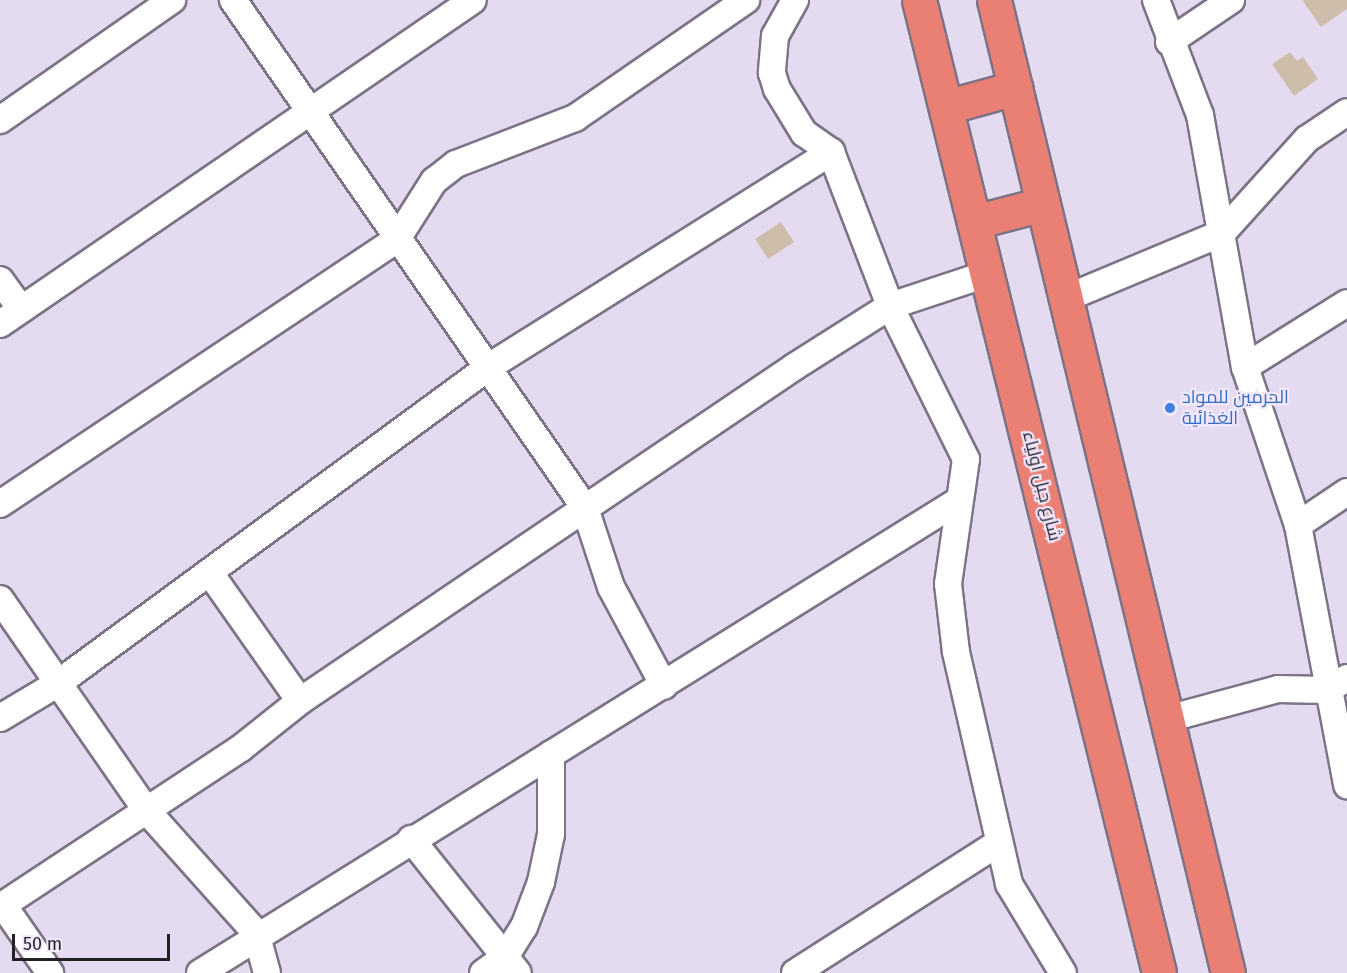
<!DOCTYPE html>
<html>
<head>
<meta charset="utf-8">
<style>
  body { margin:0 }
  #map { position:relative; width:1347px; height:973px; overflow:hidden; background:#e5dbf1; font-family:"Fira Sans",Cairo,sans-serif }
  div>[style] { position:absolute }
  .building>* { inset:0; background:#cfbdac }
  .roads { filter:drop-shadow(2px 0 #7c7386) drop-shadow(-2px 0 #7c7386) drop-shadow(0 2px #7c7386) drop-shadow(0 -2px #7c7386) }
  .minor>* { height:26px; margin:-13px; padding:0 13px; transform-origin:13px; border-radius:13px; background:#fff }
  .trunk>* { height:33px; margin:-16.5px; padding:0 16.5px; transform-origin:16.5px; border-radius:16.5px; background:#ea8074 }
  .dots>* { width:16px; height:16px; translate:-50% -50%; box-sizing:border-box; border:3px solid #f2e8fe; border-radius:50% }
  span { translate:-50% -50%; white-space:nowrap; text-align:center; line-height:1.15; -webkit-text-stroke:4.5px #f2e8fe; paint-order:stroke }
  .shop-label { font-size:18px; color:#366cbe }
  .left { translate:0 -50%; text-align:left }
  .street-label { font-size:18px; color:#231f27 }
  .scale { position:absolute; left:12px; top:934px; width:158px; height:27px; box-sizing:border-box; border:3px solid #231f27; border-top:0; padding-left:8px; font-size:18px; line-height:21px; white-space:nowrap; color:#231f27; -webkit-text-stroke:4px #f2e8fe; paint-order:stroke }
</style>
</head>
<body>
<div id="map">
  <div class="building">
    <div style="clip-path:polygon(1302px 0,1347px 0,1347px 9px,1321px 27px)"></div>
    <div style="clip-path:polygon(1290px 52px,1297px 61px,1303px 57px,1318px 79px,1294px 96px,1272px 64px)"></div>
    <div style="clip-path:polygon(781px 222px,794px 242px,768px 259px,755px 239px)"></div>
  </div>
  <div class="roads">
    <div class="minor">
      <div style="left:233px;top:0;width:618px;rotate:55.28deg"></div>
      <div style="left:585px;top:508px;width:83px;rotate:71.8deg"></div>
      <div style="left:611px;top:587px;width:112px;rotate:61.8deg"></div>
      <div style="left:795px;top:0;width:41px;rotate:119.1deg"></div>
      <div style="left:775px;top:36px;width:37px;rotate:95deg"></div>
      <div style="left:772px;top:73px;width:17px;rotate:73deg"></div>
      <div style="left:777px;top:89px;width:52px;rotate:58.5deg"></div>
      <div style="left:804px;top:133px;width:33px;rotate:35deg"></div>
      <div style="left:831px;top:152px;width:165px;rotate:69deg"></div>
      <div style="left:890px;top:306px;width:171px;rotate:63.6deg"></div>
      <div style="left:966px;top:459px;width:126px;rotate:98.2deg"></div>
      <div style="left:948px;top:584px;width:68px;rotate:83.3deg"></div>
      <div style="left:956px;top:652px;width:238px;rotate:77.1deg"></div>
      <div style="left:1009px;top:884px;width:104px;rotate:58.8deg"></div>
      <div style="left:1156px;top:0;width:123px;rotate:69.1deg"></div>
      <div style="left:1200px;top:115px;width:256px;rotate:79.9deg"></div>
      <div style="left:1245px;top:367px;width:167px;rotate:71.5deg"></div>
      <div style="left:1298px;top:525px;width:265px;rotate:79.3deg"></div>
      <div style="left:1169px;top:42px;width:75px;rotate:-34.1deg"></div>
      <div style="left:0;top:120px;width:210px;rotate:-34.9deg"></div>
      <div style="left:0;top:280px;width:36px;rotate:54deg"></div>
      <div style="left:1069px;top:297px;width:166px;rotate:-22.7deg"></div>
      <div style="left:1222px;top:233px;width:127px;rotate:-47.9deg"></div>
      <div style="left:1307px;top:139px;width:48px;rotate:-34deg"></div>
      <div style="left:0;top:324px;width:573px;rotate:-34.41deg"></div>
      <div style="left:1245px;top:367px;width:120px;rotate:-32.1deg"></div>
      <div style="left:0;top:504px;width:477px;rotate:-33.7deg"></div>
      <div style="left:397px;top:239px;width:69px;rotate:-57.5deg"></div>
      <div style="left:434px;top:181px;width:28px;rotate:-38deg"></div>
      <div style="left:456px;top:164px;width:128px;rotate:-21.1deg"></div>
      <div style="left:575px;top:118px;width:208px;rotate:-34.6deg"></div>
      <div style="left:1298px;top:525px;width:59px;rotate:-34deg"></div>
      <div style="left:210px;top:573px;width:156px;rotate:54.9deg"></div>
      <div style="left:0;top:599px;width:258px;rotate:55.3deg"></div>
      <div style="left:147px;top:811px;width:164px;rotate:48.2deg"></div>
      <div style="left:256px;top:933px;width:41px;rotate:74.6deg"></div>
      <div style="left:0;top:718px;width:66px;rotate:-30.8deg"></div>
      <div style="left:57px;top:684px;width:537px;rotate:-36.29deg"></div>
      <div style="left:490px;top:366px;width:403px;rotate:-32.1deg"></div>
      <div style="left:1167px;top:719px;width:115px;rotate:-15.1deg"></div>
      <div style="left:1278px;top:689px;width:49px;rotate:1.2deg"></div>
      <div style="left:1327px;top:690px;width:23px;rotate:-31deg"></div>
      <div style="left:411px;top:839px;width:171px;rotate:51.4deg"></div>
      <div style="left:3px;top:905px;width:83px;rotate:55.3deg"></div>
      <div style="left:0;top:907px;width:289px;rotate:-33.4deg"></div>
      <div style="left:241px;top:748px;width:75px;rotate:-38.5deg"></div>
      <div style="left:300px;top:701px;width:596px;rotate:-34.06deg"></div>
      <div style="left:794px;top:367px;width:114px;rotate:-32.4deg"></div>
      <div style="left:890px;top:306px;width:102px;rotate:-18.3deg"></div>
      <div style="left:200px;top:973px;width:893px;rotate:-31.91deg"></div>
      <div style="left:483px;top:973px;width:27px;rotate:-36deg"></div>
      <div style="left:505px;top:957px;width:36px;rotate:-58deg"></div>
      <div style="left:524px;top:927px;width:48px;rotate:-69.3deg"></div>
      <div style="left:541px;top:882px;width:49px;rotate:-78.2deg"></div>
      <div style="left:551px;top:834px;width:80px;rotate:-90deg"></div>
      <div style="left:795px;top:973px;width:240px;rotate:-32.6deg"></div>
    </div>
    <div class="trunk">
      <div style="left:919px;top:0;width:1002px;rotate:76.14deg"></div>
      <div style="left:994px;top:0;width:1001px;rotate:76.48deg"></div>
      <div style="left:946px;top:107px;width:72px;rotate:-15.4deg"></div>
      <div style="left:974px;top:222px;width:71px;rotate:-14.6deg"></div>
    </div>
  </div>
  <div class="dots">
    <div style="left:1170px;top:408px;background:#3f7fe0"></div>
  </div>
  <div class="shop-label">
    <span class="left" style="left:1182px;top:408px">الحرمين للمواد<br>الغذائية</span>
  </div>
  <div class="street-label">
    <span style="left:1042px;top:486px;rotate:76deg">شارع جبل اولياء</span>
  </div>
  <div class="scale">50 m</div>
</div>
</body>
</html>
